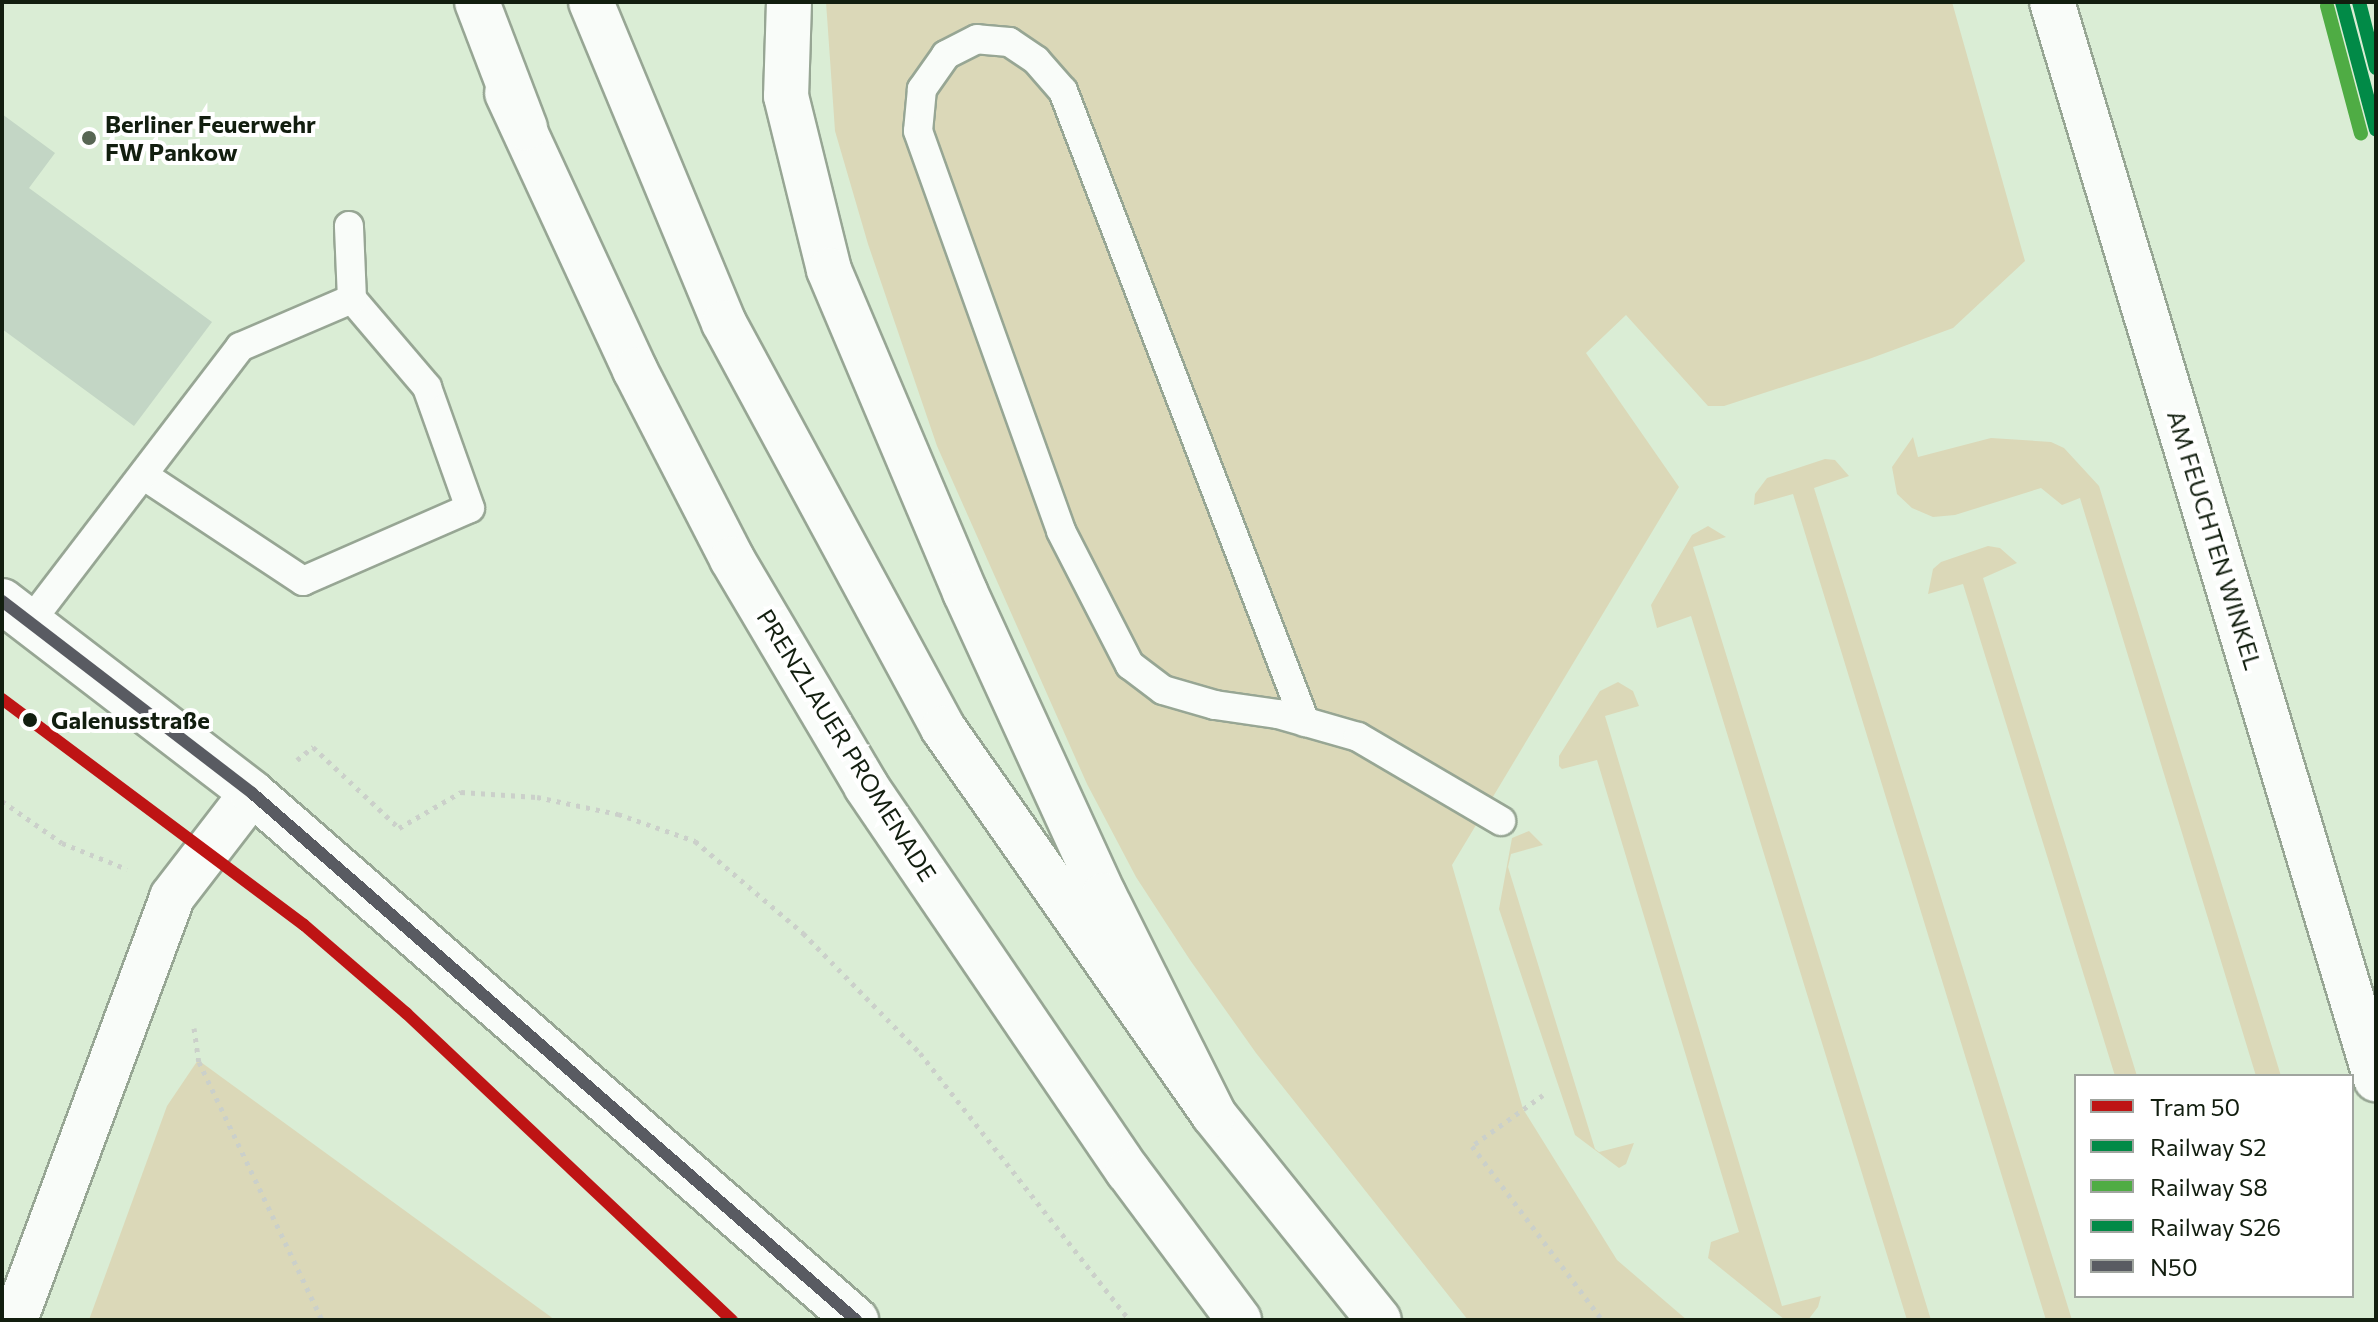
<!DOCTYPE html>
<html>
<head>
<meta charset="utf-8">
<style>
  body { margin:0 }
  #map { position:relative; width:2378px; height:1322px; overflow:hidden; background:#daedd5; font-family:Commissioner,sans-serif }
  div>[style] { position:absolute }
  .green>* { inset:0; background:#dbd8b8 }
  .building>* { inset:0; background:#c3d6c5 }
  .path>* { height:5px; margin-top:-2.5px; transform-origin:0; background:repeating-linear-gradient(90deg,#cbd0ca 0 4px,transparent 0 10px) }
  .roads { filter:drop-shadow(2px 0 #97a694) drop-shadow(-2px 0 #97a694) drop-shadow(0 2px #97a694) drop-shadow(0 -2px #97a694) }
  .lane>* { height:28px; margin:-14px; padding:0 14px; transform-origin:14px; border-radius:14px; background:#f9fcf9 }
  .street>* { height:44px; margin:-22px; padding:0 22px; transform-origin:22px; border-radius:22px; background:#f9fcf9 }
  .secondary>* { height:44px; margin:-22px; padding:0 22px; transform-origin:22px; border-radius:22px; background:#f9fcf9 }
  .primary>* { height:44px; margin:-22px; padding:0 22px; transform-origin:22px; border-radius:22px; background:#f9fcf9 }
  .highway>* { height:44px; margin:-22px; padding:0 22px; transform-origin:22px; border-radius:22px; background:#f9fcf9 }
  .bus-1>* { height:12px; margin:-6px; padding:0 6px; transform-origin:6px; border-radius:6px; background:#595b62 }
  .rail-1>* { height:14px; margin:-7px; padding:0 7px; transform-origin:7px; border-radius:7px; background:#018a47 }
  .rail-2>* { height:14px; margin:-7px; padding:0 7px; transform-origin:7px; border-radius:7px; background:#4fac44 }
  .rail-3>* { height:14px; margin:-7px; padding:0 7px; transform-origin:7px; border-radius:7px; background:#018a47 }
  .tram-1>* { height:12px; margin:-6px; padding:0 6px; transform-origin:6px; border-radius:6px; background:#be1414 }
  .dots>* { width:22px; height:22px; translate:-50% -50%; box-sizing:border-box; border:4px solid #fff; border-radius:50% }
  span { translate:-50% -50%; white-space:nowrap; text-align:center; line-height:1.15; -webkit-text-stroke:8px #fff; paint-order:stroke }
  .poi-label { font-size:24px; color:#121e0f; font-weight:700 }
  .left { translate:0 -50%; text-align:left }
  .street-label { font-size:24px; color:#121e0f }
  .stop-label { font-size:24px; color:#121e0f; font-weight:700 }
  .frame { position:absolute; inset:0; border:4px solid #121e0f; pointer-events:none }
  .legend { position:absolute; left:2074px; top:1074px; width:280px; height:224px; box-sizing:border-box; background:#fff; border:2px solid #a0a59f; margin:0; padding:10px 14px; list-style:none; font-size:24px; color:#121e0f }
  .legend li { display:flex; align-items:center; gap:16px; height:40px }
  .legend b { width:40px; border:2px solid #a0a59f }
</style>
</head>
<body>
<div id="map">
  <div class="green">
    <div style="clip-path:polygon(826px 2px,1952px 2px,2025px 261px,1953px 328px,1869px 359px,1724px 406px,1708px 406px,1626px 315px,1586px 353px,1679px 487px,1452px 865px,1523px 1109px,1617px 1260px,1687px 1320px,1468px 1320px,1256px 1053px,1190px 960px,1136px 877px,1087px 784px,937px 446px,868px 244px,835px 131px)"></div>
    <div style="clip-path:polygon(1913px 437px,1918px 457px,1991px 438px,2051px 442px,2064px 448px,2099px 486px,2281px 1076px,2256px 1076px,2080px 498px,2062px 505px,2041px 488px,1955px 515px,1933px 517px,1912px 508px,1897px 494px,1892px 467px)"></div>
    <div style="clip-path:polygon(1825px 459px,1835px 460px,1849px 476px,1814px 488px,2072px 1320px,2046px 1320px,1793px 494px,1754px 505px,1755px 494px,1767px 478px)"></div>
    <div style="clip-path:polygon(1708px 526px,1726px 537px,1693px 547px,1931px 1320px,1907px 1320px,1691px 616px,1657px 628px,1651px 605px,1692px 535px)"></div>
    <div style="clip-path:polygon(1988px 546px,2000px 548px,2017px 563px,1983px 578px,2137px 1076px,2115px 1076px,1963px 584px,1928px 594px,1933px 569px,1941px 562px)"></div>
    <div style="clip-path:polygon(1618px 682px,1633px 691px,1639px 706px,1605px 716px,1782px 1306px,1821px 1296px,1818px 1307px,1808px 1320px,1785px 1320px,1708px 1258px,1711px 1242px,1739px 1232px,1597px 760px,1562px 769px,1559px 766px,1559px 756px,1600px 691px)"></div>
    <div style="clip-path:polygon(1529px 831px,1543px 845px,1511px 854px,1508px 867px,1595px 1149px,1599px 1152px,1634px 1143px,1626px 1164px,1619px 1168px,1575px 1135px,1499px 909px,1512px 838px)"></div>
    <div style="clip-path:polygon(198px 1060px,551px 1317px,554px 1320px,89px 1320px,167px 1106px)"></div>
  </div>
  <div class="building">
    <div style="clip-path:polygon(2px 114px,55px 153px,29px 188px,212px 322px,134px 426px,2px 329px)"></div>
  </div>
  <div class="path">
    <div style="left:297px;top:760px;width:21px;rotate:-39deg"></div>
    <div style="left:313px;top:747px;width:118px;rotate:43.3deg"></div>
    <div style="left:399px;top:828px;width:72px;rotate:-30.1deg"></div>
    <div style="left:461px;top:792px;width:76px;rotate:3.8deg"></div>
    <div style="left:537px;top:797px;width:83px;rotate:11.9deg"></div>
    <div style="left:618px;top:814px;width:82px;rotate:19.3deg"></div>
    <div style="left:695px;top:841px;width:142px;rotate:40.4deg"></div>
    <div style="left:803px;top:933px;width:168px;rotate:45.7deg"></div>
    <div style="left:920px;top:1053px;width:339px;rotate:51.9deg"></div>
    <div style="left:2px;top:801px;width:73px;rotate:35deg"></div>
    <div style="left:62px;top:843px;width:70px;rotate:21.8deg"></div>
    <div style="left:194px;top:1028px;width:34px;rotate:82deg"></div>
    <div style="left:199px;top:1062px;width:286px;rotate:64.5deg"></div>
    <div style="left:1543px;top:1095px;width:87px;rotate:144.3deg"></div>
    <div style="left:1472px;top:1146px;width:217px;rotate:53.2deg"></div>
  </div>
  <div class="roads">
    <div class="lane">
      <div style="left:143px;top:475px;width:192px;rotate:33.5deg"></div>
      <div style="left:303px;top:581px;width:182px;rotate:-23.6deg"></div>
      <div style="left:470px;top:508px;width:128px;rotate:-109.6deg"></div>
      <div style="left:427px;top:387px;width:116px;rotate:-130.4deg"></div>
      <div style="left:30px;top:622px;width:346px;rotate:-52.6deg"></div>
      <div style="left:240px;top:347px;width:122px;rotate:-23.2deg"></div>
      <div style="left:352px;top:299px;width:73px;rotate:-92.4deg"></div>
      <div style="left:1305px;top:722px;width:676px;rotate:-110.98deg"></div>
      <div style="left:1063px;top:91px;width:41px;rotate:-131.1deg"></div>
      <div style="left:1036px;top:60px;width:32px;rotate:-146deg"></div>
      <div style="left:1009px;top:42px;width:32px;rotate:-175deg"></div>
      <div style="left:977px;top:39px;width:35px;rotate:153deg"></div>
      <div style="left:946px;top:55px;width:42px;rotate:125.2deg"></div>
      <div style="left:922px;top:89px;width:42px;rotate:95.4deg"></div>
      <div style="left:918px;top:131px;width:425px;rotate:70.3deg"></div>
      <div style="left:1061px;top:531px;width:151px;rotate:62.8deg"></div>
      <div style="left:1130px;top:665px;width:41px;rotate:37.1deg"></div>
      <div style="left:1163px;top:690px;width:54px;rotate:16.1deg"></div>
      <div style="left:1215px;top:705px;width:64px;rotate:8.1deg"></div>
      <div style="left:1278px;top:714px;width:83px;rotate:16deg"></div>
      <div style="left:1358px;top:737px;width:166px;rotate:30.4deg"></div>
    </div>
    <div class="street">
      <div style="left:15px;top:1320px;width:451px;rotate:-69.6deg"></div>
      <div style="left:172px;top:897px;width:131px;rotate:-52.4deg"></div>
    </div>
    <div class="secondary">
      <div style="left:2052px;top:2px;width:1125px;rotate:73.26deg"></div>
      <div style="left:2px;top:601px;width:315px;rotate:37.5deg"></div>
      <div style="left:252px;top:793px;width:802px;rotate:41.11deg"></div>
    </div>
    <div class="primary">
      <div style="left:789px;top:2px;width:94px;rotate:91.8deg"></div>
      <div style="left:786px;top:96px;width:179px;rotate:76.1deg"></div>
      <div style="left:829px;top:270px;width:350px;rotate:67.1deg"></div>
      <div style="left:965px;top:592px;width:333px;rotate:65.4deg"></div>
      <div style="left:1104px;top:895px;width:246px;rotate:63.4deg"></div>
      <div style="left:1214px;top:1115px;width:263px;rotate:51.2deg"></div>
      <div style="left:507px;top:93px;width:305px;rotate:65.2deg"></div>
      <div style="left:635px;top:370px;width:212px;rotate:62.8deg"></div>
      <div style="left:732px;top:559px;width:264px;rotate:59.4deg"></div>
      <div style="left:866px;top:786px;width:466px;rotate:55.8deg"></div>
      <div style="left:1128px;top:1171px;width:186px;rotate:53.3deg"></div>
    </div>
    <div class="highway">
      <div style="left:477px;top:2px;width:135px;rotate:69.1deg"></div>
      <div style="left:591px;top:2px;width:347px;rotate:67.5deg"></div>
      <div style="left:724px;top:323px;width:460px;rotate:61.6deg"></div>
      <div style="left:943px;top:728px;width:472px;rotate:55deg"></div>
    </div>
  </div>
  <div class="bus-1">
    <div style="left:2px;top:601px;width:315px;rotate:37.5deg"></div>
    <div style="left:252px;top:793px;width:802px;rotate:41.11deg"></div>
  </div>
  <div class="rail-1">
    <div style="left:2342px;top:2px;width:132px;rotate:75.1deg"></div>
  </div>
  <div class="rail-2">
    <div style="left:2327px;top:6px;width:132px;rotate:75.1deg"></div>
  </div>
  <div class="rail-3">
    <div style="left:2359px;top:2px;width:68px;rotate:75.6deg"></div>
  </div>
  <div class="tram-1">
    <div style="left:2px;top:699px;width:377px;rotate:36.8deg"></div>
    <div style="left:304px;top:925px;width:135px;rotate:40.8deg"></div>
    <div style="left:406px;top:1013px;width:448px;rotate:43.3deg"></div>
  </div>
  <div class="dots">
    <div style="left:89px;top:138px;background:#586654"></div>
    <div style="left:30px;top:720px;background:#121e0f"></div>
  </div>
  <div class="poi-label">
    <span class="left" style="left:105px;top:138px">Berliner Feuerwehr<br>FW Pankow</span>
  </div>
  <div class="street-label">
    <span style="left:2215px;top:540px;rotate:73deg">AM FEUCHTEN WINKEL</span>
    <span style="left:847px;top:745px;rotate:58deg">PRENZLAUER PROMENADE</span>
  </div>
  <div class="stop-label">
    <span class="left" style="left:51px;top:720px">Galenusstraße</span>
  </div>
  <div class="frame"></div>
  <ul class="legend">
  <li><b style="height:10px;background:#be1414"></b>Tram 50</li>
  <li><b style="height:10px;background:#018a47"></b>Railway S2</li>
  <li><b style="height:10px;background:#4fac44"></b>Railway S8</li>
  <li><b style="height:10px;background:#018a47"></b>Railway S26</li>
  <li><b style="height:10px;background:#595b62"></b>N50</li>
  </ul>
</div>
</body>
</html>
